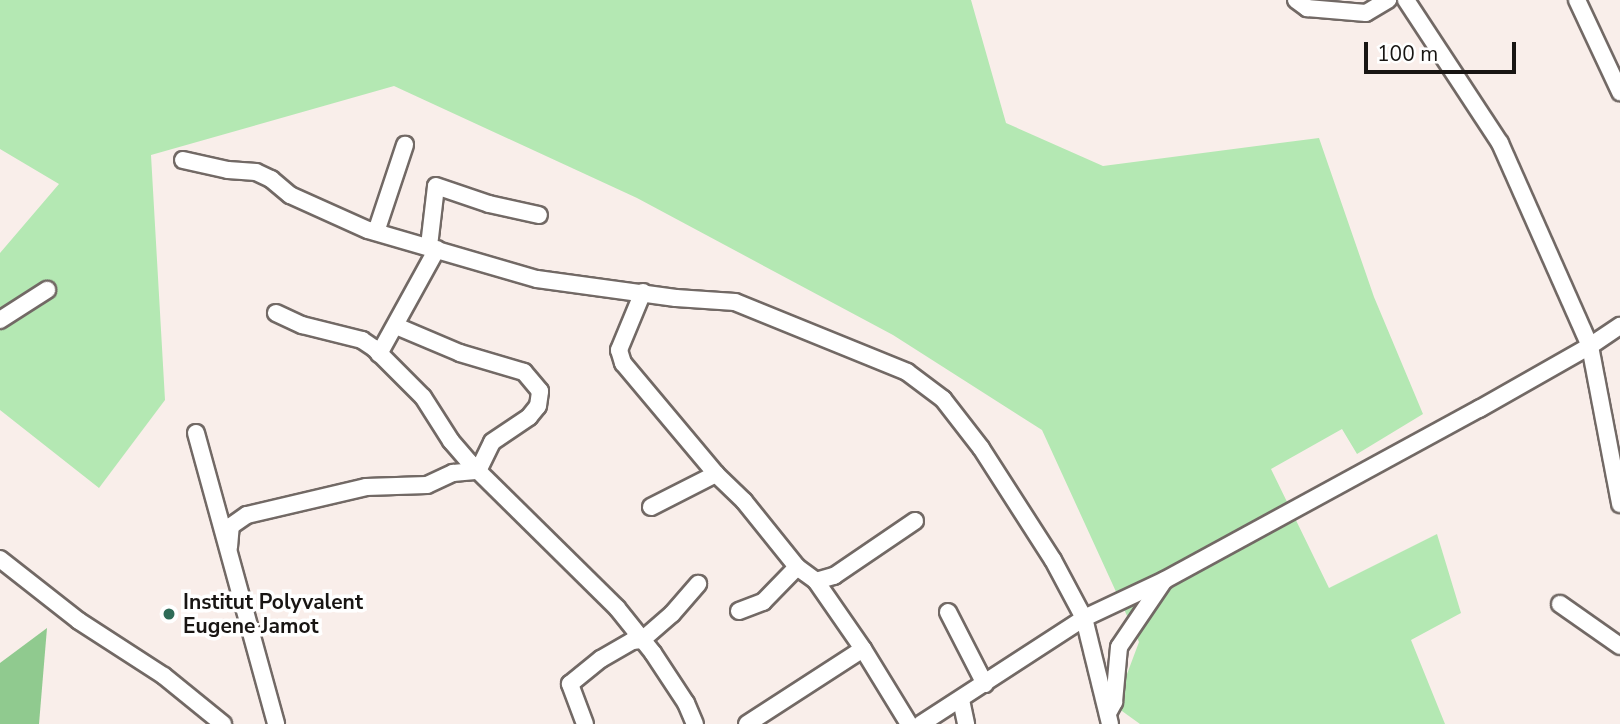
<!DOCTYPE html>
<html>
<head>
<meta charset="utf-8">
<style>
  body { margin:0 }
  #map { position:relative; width:1620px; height:724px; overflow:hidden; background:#f9eeea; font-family:"Nunito Sans",sans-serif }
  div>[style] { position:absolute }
  .green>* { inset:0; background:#b4e8b3 }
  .forest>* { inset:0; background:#90ca8f }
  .roads { filter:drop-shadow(2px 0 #726965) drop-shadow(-2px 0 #726965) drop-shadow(0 2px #726965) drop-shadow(0 -2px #726965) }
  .minor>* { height:16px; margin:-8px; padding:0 8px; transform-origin:8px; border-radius:8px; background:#fff }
  .dots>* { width:19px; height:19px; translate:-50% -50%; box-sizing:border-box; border:4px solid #fff; border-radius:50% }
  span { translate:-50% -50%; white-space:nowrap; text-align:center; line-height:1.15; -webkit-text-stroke:7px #fff; paint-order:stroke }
  .poi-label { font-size:21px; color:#181513; font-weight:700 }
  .left { translate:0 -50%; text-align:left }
  .scale { position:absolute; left:1364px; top:42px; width:152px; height:32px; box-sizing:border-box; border:4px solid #181513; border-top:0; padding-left:9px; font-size:21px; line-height:24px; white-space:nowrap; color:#181513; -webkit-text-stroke:5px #fff; paint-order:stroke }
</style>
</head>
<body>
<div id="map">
  <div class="green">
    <div style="clip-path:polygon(0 0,971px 0,1006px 123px,1103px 166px,1319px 138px,1374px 297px,1423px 414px,1357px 454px,1342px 429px,1271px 469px,1329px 588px,1437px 534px,1461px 613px,1411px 640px,1445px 724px,1140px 724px,1115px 706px,1139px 642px,1042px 430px,893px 335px,637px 198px,394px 86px,151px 155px,165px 400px,99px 488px,0 410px,0 253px,59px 184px,0 149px)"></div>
  </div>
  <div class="forest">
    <div style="clip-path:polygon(47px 628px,39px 724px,0 724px,0 663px)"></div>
  </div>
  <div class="roads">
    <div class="minor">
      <div style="left:1296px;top:0;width:14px;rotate:36deg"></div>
      <div style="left:1307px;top:8px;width:59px;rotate:4.8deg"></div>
      <div style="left:1366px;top:13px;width:26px;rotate:-31deg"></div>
      <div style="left:1406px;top:0;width:171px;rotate:56.7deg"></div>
      <div style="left:1500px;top:143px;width:222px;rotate:66.1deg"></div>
      <div style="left:1590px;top:346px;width:161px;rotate:79.2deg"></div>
      <div style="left:1577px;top:0;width:102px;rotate:64.9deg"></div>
      <div style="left:183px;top:160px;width:46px;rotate:12.5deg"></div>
      <div style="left:228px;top:170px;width:28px;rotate:4deg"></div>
      <div style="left:256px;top:172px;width:17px;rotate:25deg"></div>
      <div style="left:271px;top:179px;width:25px;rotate:40deg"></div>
      <div style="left:290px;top:195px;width:85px;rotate:24.2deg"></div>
      <div style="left:368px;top:230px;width:176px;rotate:16.2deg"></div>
      <div style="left:537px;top:279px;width:140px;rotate:7.8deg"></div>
      <div style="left:676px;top:298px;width:59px;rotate:3.9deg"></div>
      <div style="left:735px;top:302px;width:186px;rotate:22.1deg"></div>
      <div style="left:907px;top:372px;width:45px;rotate:36.9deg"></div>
      <div style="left:943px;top:399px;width:62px;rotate:52.2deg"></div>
      <div style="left:981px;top:448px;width:133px;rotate:57.3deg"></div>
      <div style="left:1053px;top:560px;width:66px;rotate:61.9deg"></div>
      <div style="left:1084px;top:618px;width:109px;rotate:76.2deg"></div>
      <div style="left:376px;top:232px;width:92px;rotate:-71.6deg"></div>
      <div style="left:429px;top:246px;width:60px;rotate:-83.3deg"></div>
      <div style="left:436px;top:186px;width:56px;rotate:18.8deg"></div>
      <div style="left:489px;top:204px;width:51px;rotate:12.4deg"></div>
      <div style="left:643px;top:292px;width:63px;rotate:112.5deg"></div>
      <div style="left:619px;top:350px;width:14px;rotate:73deg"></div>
      <div style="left:623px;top:363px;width:145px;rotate:50deg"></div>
      <div style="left:716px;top:474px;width:39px;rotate:44deg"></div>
      <div style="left:744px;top:501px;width:85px;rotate:51.2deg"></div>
      <div style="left:797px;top:567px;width:24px;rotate:36deg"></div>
      <div style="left:816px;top:581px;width:83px;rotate:55.3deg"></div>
      <div style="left:863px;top:649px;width:88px;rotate:58.5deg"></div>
      <div style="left:276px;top:313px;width:29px;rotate:25deg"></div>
      <div style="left:302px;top:325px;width:62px;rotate:14deg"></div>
      <div style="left:362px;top:340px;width:14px;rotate:34deg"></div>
      <div style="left:374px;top:348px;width:69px;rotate:45deg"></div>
      <div style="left:423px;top:397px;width:52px;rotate:57.5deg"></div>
      <div style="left:451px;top:441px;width:29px;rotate:49deg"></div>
      <div style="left:470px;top:463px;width:206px;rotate:44.6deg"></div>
      <div style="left:617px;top:608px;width:58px;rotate:51.3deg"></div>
      <div style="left:653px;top:653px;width:60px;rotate:56.6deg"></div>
      <div style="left:686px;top:703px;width:23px;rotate:67deg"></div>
      <div style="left:0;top:320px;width:56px;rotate:-32.6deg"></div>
      <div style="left:379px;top:354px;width:120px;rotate:-61.1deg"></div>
      <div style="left:196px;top:433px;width:302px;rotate:74.6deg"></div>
      <div style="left:651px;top:507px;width:73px;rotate:-26.9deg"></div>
      <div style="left:229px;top:547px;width:21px;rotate:-85deg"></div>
      <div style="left:231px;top:526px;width:19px;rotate:-35deg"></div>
      <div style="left:247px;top:515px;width:122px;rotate:-13.2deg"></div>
      <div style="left:366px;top:487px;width:61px;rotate:-1.9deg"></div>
      <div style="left:427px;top:485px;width:29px;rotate:-25deg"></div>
      <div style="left:453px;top:473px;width:25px;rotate:-5deg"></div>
      <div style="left:478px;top:471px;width:32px;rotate:-64deg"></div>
      <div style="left:492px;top:442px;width:45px;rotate:-34deg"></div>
      <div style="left:529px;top:417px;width:14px;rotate:-51deg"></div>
      <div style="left:538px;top:406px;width:15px;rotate:-82deg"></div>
      <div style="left:540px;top:391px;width:25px;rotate:-130deg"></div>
      <div style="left:524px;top:372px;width:67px;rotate:-163.5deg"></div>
      <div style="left:460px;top:353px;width:69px;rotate:-157.1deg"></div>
      <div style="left:0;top:559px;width:100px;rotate:38.1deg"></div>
      <div style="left:79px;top:621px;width:101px;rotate:32.9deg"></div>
      <div style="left:164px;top:676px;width:76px;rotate:39.1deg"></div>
      <div style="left:816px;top:581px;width:19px;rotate:-16deg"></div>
      <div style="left:834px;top:576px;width:98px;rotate:-34.2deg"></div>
      <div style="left:1560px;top:604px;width:73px;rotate:35deg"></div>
      <div style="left:739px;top:611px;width:26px;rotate:-21deg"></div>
      <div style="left:763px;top:602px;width:49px;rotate:-45.8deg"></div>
      <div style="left:948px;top:612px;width:81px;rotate:62.8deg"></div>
      <div style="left:961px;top:700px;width:25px;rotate:78deg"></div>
      <div style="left:1108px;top:713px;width:13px;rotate:-61deg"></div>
      <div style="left:1114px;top:702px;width:55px;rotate:-84.8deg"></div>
      <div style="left:1119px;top:647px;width:78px;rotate:-55.9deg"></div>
      <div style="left:585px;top:724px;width:43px;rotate:-110.6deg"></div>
      <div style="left:570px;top:684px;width:40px;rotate:-39deg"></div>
      <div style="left:601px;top:659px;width:36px;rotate:-30deg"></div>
      <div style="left:632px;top:641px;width:10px;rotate:-6deg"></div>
      <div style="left:642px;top:640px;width:40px;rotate:-41deg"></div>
      <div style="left:672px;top:614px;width:40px;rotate:-49deg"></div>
      <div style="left:747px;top:724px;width:138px;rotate:-32.9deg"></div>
      <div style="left:921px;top:724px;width:194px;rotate:-33deg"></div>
      <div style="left:1084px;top:618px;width:89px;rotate:-25.1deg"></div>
      <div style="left:1165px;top:580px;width:358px;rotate:-28.6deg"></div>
      <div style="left:1479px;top:409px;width:128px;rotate:-29.6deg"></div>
      <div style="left:1590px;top:346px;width:36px;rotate:-34deg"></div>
    </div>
  </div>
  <div class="dots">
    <div style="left:169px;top:614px;background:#2e6b57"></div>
  </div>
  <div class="poi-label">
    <span class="left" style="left:183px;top:614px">Institut Polyvalent<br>Eugene Jamot</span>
  </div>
  <div class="scale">100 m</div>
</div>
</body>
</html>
